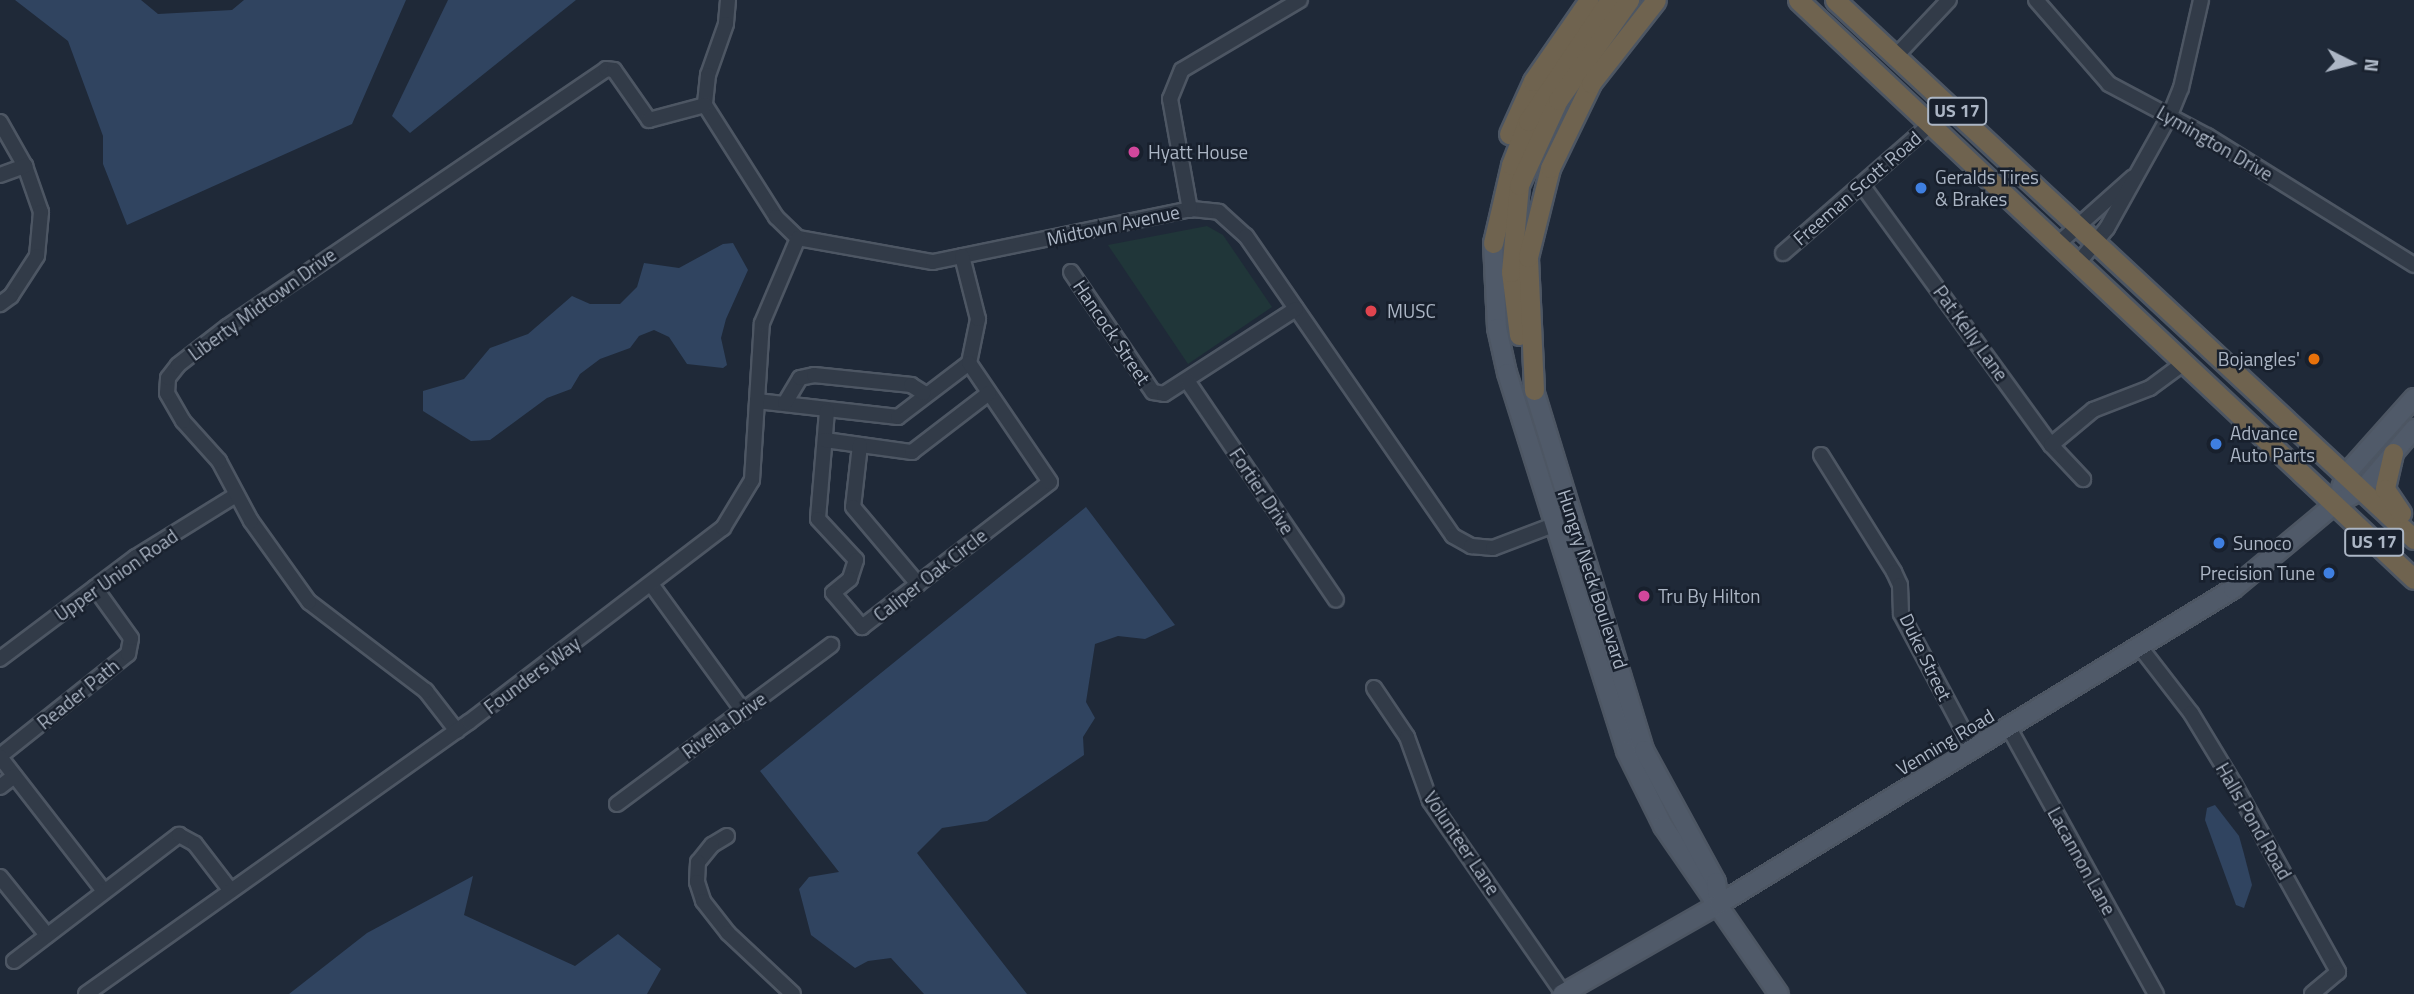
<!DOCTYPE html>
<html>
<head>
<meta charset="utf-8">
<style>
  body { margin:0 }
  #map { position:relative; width:2414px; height:994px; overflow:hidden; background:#1f2938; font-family:"Titillium Web",sans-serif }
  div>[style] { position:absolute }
  .green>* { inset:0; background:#203639 }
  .water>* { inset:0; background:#304460 }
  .roads { filter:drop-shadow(2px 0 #4d5663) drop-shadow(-2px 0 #4d5663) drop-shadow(0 2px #4d5663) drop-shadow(0 -2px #4d5663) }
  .minor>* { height:14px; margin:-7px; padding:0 7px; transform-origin:7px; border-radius:7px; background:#323b48 }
  .major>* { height:18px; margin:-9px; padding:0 9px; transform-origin:9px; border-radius:9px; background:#505a69 }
  .highway>* { height:19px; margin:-9.5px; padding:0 9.5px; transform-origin:9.5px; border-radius:9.5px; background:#6f634f }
  .dots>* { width:19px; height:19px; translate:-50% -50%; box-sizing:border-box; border:4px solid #18202d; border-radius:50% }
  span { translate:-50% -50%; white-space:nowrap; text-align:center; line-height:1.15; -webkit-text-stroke:5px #18202d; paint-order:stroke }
  .shield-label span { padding:2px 5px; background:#18202d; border:2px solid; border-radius:5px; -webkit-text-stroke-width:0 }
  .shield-label { font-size:18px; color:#acb6c5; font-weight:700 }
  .street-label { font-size:19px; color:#acb6c5 }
  .poi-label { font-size:19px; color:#acb6c5 }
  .left { translate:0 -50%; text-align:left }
  .right { translate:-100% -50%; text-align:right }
  .north { position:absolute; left:2316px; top:28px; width:70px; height:70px; -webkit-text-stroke:5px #18202d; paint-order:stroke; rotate:96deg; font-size:19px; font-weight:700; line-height:28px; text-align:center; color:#acb6c5 }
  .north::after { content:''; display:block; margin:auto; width:24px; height:32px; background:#acb6c5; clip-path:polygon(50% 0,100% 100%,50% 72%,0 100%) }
</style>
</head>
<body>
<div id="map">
  <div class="green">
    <div style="clip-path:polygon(1207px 226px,1223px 235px,1272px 307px,1188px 364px,1108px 245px)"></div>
  </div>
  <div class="water">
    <div style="clip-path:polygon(15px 0,141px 0,158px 14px,232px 10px,244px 0,406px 0,352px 124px,127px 225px,103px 164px,103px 136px,68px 41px)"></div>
    <div style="clip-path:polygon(448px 0,576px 0,410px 133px,392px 116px)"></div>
    <div style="clip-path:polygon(733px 243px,748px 270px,726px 319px,721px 338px,727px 365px,723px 368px,687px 364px,669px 337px,654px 330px,639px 336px,630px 348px,600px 359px,580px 374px,571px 389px,547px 398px,490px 440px,471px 441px,423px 411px,423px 391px,464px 379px,490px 348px,528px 334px,572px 296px,590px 304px,620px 304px,637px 287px,644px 263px,679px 268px,723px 244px)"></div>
    <div style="clip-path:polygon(1086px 507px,1175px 625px,1145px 639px,1118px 636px,1095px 644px,1086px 702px,1095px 718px,1083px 737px,1084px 755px,987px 821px,942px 828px,917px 853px,1027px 994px,924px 994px,891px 958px,868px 961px,855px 968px,811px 935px,799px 889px,809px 877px,839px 872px,760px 771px)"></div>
    <div style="clip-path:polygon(2215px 805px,2239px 836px,2244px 854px,2252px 885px,2244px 908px,2236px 905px,2205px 820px,2207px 808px)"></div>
    <div style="clip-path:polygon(473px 876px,464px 915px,575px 966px,618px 934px,661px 969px,647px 994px,289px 994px,367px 933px)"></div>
  </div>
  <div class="roads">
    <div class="minor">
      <div style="left:728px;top:0;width:24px;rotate:95deg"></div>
      <div style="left:726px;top:24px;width:54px;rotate:109.4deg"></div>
      <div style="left:708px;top:75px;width:30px;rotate:96deg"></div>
      <div style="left:705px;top:105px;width:133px;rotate:57.6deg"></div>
      <div style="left:776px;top:217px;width:30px;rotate:44deg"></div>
      <div style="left:798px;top:238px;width:137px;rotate:10.1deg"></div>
      <div style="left:933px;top:262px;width:264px;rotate:-11.6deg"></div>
      <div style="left:1192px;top:209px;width:27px;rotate:6deg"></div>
      <div style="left:1219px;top:212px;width:36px;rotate:42deg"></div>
      <div style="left:1246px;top:236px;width:364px;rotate:55.4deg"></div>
      <div style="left:1453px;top:536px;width:21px;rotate:29deg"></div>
      <div style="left:1471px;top:546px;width:22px;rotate:5deg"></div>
      <div style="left:1493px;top:548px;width:76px;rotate:-20.8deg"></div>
      <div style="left:2036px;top:0;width:111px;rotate:49deg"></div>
      <div style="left:2109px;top:84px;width:111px;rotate:28deg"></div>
      <div style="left:2207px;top:136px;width:244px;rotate:31.9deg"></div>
      <div style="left:1896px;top:56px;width:77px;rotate:-46.6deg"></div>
      <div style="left:0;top:122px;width:51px;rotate:60.4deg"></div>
      <div style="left:25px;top:166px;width:49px;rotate:70.8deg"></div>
      <div style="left:41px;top:212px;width:44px;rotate:95.2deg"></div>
      <div style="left:37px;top:256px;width:48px;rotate:123deg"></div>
      <div style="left:11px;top:296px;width:14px;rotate:144deg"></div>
      <div style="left:0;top:175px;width:27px;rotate:-20deg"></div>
      <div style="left:1862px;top:185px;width:321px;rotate:54deg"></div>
      <div style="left:2051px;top:445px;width:47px;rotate:46.7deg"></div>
      <div style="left:1190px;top:210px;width:113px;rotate:-100.2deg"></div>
      <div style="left:1170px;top:99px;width:31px;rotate:-68deg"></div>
      <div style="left:1182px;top:70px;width:137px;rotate:-30.7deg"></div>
      <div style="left:2059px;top:243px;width:99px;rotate:-41.7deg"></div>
      <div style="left:1783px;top:253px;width:196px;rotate:-41.1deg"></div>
      <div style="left:2079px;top:262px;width:44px;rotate:-50.5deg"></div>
      <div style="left:2107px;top:228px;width:129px;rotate:-60.9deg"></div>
      <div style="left:2170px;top:115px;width:29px;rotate:-68deg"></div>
      <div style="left:2181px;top:88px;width:90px;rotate:-77.2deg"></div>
      <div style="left:1071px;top:272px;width:145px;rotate:55.7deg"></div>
      <div style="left:1153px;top:392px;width:11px;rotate:10deg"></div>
      <div style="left:1164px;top:394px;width:157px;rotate:-32.8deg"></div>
      <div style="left:1188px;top:382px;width:263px;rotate:55.8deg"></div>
      <div style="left:757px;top:401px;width:142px;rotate:6.5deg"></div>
      <div style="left:898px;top:417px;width:89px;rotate:-37.3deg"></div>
      <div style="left:969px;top:363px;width:45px;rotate:-78.4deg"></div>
      <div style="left:978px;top:319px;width:65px;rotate:-104.3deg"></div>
      <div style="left:785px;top:403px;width:29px;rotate:-59deg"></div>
      <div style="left:800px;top:378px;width:14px;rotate:-12deg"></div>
      <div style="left:814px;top:375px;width:98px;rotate:5.9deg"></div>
      <div style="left:911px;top:385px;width:15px;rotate:32deg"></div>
      <div style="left:827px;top:411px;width:108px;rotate:94.8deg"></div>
      <div style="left:818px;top:519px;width:56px;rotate:47.2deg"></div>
      <div style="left:856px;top:560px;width:20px;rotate:108deg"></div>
      <div style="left:850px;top:579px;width:22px;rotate:141deg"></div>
      <div style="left:833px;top:593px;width:45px;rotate:49.5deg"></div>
      <div style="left:862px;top:627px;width:237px;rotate:-37.6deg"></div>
      <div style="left:1050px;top:482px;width:144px;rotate:-124.2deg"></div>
      <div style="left:825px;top:440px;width:88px;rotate:7.9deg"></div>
      <div style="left:912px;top:452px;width:97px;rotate:-37.5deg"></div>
      <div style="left:860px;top:445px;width:62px;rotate:96.4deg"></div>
      <div style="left:853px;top:507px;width:101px;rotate:49.8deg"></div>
      <div style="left:2051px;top:445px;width:55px;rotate:-39.8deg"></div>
      <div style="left:2093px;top:410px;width:61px;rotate:-21.1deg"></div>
      <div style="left:2150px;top:388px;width:44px;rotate:-36.6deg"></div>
      <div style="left:1821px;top:455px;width:138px;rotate:58deg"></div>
      <div style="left:1894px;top:572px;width:14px;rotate:65deg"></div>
      <div style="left:1900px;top:585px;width:29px;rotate:88deg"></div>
      <div style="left:1901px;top:614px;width:153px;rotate:61.9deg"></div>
      <div style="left:651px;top:584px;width:158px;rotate:54deg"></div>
      <div style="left:2140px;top:647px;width:83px;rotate:52.3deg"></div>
      <div style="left:2191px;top:713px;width:83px;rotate:58.8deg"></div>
      <div style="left:2234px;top:784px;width:215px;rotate:61deg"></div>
      <div style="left:2338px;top:972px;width:34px;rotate:140deg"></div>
      <div style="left:0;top:659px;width:170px;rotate:-36.9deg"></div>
      <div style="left:136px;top:557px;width:118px;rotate:-31.8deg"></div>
      <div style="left:1374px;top:688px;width:59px;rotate:56deg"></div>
      <div style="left:1407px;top:737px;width:68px;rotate:70.2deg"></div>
      <div style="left:1430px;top:801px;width:234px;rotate:55.3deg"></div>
      <div style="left:2009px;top:728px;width:304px;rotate:61.1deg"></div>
      <div style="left:457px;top:731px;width:51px;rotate:-127.8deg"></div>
      <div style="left:426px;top:691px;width:147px;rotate:-142.7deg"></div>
      <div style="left:309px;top:602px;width:100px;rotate:-125.6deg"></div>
      <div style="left:251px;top:521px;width:68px;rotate:-118.1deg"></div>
      <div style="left:219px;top:461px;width:54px;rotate:-132deg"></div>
      <div style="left:183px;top:421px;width:32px;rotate:-120deg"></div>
      <div style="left:167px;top:393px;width:15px;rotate:-86deg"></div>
      <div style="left:168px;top:378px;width:16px;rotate:-52deg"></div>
      <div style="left:178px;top:365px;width:62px;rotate:-37.8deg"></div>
      <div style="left:227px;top:327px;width:458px;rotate:-34.2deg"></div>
      <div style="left:606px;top:69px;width:8px;rotate:7deg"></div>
      <div style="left:614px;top:70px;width:61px;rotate:55deg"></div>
      <div style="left:649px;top:120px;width:58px;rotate:-15deg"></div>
      <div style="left:0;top:756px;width:164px;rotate:-38.6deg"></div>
      <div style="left:128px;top:654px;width:16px;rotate:-79deg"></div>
      <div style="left:131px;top:638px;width:62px;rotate:-125.8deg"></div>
      <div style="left:0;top:757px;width:168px;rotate:52.2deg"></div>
      <div style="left:0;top:787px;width:18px;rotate:-38deg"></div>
      <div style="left:617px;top:804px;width:267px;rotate:-36.6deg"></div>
      <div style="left:727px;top:836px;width:17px;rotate:149deg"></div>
      <div style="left:712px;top:845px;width:22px;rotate:129deg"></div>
      <div style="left:698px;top:862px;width:20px;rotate:93deg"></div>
      <div style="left:697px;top:882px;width:20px;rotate:72deg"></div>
      <div style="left:703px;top:901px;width:41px;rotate:52deg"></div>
      <div style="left:728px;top:933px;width:89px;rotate:43.2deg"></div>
      <div style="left:0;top:877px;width:75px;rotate:51deg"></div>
      <div style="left:14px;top:961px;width:208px;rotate:-37.4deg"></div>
      <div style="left:179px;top:835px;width:18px;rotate:29deg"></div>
      <div style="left:195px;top:844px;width:59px;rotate:52.5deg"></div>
      <div style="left:86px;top:994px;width:470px;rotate:-35.4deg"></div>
      <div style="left:469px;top:722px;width:320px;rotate:-37.4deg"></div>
      <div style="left:723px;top:528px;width:56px;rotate:-58.9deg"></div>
      <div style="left:752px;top:480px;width:157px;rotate:-86.4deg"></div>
      <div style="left:762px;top:323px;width:92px;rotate:-67deg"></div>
    </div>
    <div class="major">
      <div style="left:1493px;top:243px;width:85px;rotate:87.3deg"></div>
      <div style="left:1497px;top:328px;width:46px;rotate:77.5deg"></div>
      <div style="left:1507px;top:373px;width:396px;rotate:72.5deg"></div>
      <div style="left:1626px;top:751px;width:84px;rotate:63.7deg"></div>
      <div style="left:1663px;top:826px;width:204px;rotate:55.4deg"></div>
      <div style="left:1534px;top:390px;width:376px;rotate:73deg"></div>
      <div style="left:1644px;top:750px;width:150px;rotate:61.4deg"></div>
      <div style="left:1716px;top:882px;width:22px;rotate:82deg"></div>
      <div style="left:2341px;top:488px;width:15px;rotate:-70deg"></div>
      <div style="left:2346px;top:474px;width:102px;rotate:-48.2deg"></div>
      <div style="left:1562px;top:994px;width:181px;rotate:-29.8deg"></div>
      <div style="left:1719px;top:904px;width:603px;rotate:-31.5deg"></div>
      <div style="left:2233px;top:589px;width:133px;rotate:-39.8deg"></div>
      <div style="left:2335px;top:504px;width:32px;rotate:-28deg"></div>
      <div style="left:2363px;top:489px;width:79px;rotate:-49.6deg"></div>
    </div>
    <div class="highway">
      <div style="left:1798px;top:0;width:845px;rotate:43.23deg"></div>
      <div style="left:1835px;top:0;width:791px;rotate:42.95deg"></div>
      <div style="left:1509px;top:134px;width:58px;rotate:-65.6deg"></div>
      <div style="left:1533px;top:81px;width:98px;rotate:-55.3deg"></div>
      <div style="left:1493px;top:243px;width:80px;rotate:-77deg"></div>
      <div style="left:1511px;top:165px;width:47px;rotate:-68.9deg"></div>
      <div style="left:1528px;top:121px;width:146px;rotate:-55.9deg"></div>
      <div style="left:1519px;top:335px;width:64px;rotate:-97.2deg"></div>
      <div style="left:1511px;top:272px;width:87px;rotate:-84.7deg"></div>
      <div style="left:1519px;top:185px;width:94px;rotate:-65.4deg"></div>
      <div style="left:1558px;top:100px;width:123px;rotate:-54.6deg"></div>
      <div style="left:1534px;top:390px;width:133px;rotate:-92.6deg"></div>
      <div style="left:1528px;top:257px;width:92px;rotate:-76.1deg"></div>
      <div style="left:1550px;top:168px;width:94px;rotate:-64.2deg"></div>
      <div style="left:1591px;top:83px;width:105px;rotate:-51.9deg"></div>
      <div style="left:2393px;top:453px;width:37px;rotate:103deg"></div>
      <div style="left:2385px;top:489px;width:29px;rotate:56deg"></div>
    </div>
  </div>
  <div class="dots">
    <div style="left:1134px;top:152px;background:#d1479c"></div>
    <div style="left:1921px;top:188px;background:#3f7fe0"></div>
    <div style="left:1371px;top:311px;background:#e0444e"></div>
    <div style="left:2314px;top:359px;background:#e8710a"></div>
    <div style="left:2216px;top:444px;background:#3f7fe0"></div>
    <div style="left:2219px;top:543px;background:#3f7fe0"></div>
    <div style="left:2329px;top:573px;background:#3f7fe0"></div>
    <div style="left:1644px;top:596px;background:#d1479c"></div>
  </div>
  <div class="shield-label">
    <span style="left:1957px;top:111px">US 17</span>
    <span style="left:2374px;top:542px">US 17</span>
  </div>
  <div class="street-label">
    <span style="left:2215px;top:143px;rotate:30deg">Lymington Drive</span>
    <span style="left:1857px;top:188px;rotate:-41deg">Freeman Scott Road</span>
    <span style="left:1113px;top:225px;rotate:-12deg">Midtown Avenue</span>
    <span style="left:262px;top:304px;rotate:-36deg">Liberty Midtown Drive</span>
    <span style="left:1112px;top:332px;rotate:56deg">Hancock Street</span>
    <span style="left:1971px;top:333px;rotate:54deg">Pat Kelly Lane</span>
    <span style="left:1262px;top:491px;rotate:56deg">Fortier Drive</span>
    <span style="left:116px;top:575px;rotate:-35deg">Upper Union Road</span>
    <span style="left:930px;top:575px;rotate:-38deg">Caliper Oak Circle</span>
    <span style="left:1593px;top:579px;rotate:72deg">Hungry Neck Boulevard</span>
    <span style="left:1926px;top:657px;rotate:64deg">Duke Street</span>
    <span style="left:532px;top:675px;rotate:-37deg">Founders Way</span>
    <span style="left:78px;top:694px;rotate:-39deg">Reader Path</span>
    <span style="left:724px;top:725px;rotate:-36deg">Rivella Drive</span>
    <span style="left:1945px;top:742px;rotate:-31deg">Venning Road</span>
    <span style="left:2254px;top:821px;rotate:60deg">Halls Pond Road</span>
    <span style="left:1462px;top:843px;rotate:56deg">Volunteer Lane</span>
    <span style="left:2082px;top:861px;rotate:61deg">Lacannon Lane</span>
  </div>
  <div class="poi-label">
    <span class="left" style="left:1148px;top:152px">Hyatt House</span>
    <span class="left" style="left:1935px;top:188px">Geralds Tires<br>&amp; Brakes</span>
    <span class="left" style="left:1387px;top:311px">MUSC</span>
    <span class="right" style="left:2300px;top:359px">Bojangles'</span>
    <span class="left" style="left:2230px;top:444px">Advance<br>Auto Parts</span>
    <span class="left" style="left:2233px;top:543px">Sunoco</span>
    <span class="right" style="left:2315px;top:573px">Precision Tune</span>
    <span class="left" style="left:1658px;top:596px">Tru By Hilton</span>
  </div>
  <div class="north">N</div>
</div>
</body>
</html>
